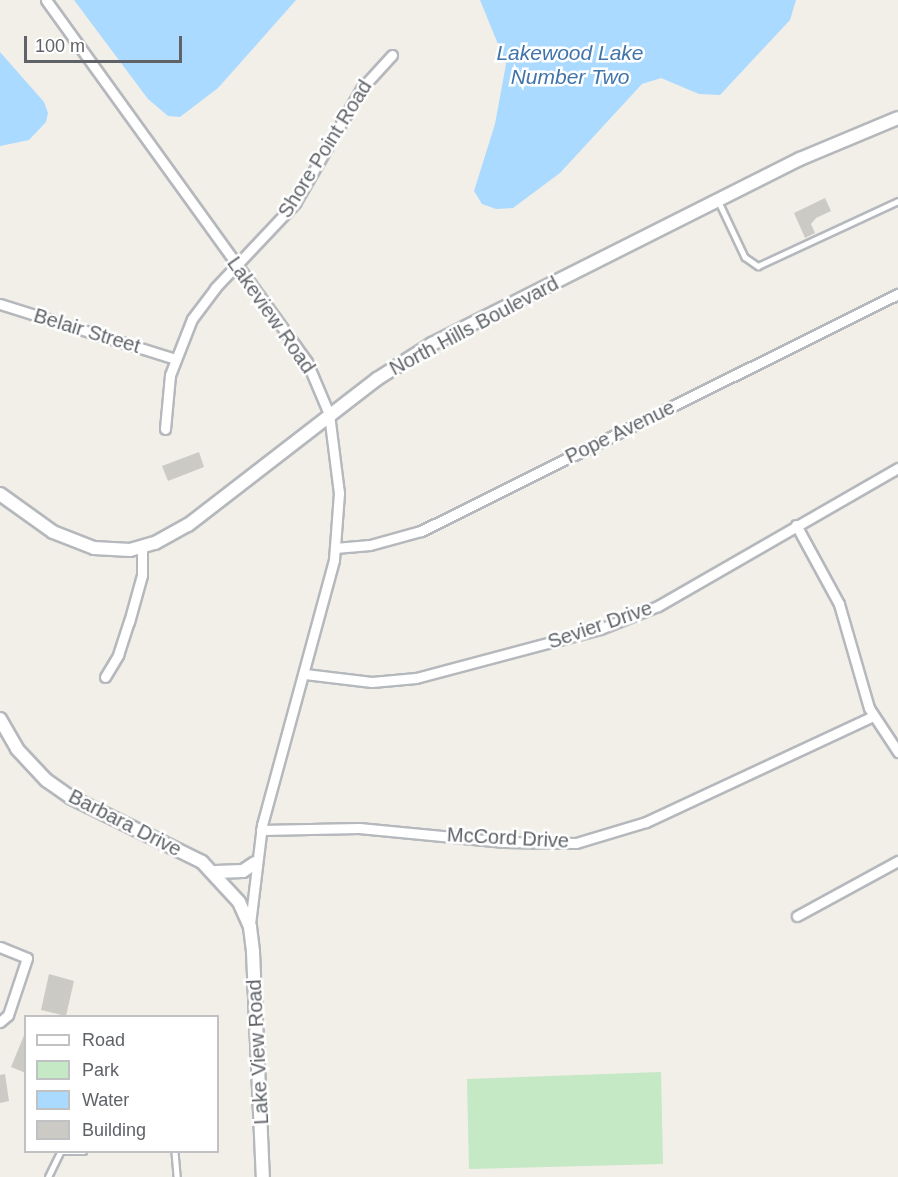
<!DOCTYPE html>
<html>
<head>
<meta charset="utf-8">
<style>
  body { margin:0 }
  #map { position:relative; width:898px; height:1177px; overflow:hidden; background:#f1efe8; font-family:Helvetica,sans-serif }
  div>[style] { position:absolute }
  .green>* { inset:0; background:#c5e8c5 }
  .water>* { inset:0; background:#aadaff }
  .building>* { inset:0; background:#cccac5 }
  .roads { filter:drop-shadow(2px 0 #b5b8bc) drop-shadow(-2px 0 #b5b8bc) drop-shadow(0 2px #b5b8bc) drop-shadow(0 -2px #b5b8bc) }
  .service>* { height:4.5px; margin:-2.25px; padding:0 2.25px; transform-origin:2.25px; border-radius:2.25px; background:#fff }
  .minor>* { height:9px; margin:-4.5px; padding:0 4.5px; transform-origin:4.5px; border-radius:4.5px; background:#fff }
  .tertiary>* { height:12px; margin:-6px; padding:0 6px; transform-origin:6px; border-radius:6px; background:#fff }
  span { translate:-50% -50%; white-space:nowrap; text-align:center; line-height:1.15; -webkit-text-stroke:5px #fff; paint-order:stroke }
  .street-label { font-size:20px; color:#5f6368 }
  .water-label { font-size:21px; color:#4174aa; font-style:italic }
  .legend { position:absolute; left:24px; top:1015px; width:195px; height:138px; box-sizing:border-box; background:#fff; border:2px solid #bfc1c3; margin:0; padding:8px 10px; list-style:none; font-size:18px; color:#5f6368 }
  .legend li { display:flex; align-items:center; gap:12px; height:30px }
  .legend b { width:30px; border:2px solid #bfc1c3 }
  .scale { position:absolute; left:24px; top:36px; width:158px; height:27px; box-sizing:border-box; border:3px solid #5f6368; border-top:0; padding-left:8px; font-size:18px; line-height:21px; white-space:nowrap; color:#5f6368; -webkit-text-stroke:4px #fff; paint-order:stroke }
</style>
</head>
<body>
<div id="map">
  <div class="green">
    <div style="clip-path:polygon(661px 1072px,663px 1164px,469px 1169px,467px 1079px)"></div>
  </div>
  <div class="water">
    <div style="clip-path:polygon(74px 0,296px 0,218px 88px,180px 117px,168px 116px,148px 99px)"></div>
    <div style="clip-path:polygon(480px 0,796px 0,790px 20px,720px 95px,699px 94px,661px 78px,642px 84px,560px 173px,513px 208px,496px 209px,482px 204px,474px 191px,495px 124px,506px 64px)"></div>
    <div style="clip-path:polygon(0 52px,44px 102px,48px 113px,46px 122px,29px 140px,0 146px)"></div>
  </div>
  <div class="building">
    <div style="clip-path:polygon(825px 198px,831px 211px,816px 218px,811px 224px,815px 233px,805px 238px,794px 213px)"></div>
    <div style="clip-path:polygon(199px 452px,204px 467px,168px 481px,162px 466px)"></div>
    <div style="clip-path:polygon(49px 974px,74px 981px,66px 1016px,41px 1010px)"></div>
    <div style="clip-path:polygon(25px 1033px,26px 1033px,26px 1073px,11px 1067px)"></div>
    <div style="clip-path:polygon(5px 1074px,9px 1101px,0 1103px,0 1075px)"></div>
  </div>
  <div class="roads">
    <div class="service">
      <div style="left:718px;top:200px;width:63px;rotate:64.7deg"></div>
      <div style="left:745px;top:257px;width:16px;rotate:35deg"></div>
      <div style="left:758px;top:266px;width:154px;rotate:-24.9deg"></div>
      <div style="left:175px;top:1152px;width:25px;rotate:85deg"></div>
      <div style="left:48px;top:1177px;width:28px;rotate:-64deg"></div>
      <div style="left:60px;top:1152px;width:24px"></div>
    </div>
    <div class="minor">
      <div style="left:46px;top:0;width:446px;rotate:54.2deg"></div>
      <div style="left:307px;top:362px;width:56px;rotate:67.1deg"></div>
      <div style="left:329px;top:414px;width:80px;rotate:82.8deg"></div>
      <div style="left:339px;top:493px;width:67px;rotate:94.3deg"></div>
      <div style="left:334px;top:560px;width:275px;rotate:105.2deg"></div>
      <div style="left:262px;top:825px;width:100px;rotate:96.9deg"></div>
      <div style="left:0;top:304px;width:183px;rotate:17.4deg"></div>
      <div style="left:165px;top:429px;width:54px;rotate:-84.7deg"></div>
      <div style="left:170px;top:375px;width:60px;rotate:-68.6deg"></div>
      <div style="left:192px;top:319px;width:39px;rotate:-53deg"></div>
      <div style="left:215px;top:288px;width:117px;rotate:-46.7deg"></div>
      <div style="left:295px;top:203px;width:132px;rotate:-59.9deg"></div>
      <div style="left:361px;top:89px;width:46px;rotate:-47.6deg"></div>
      <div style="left:796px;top:525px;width:90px;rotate:61.4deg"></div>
      <div style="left:839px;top:604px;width:108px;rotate:73.9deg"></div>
      <div style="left:869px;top:708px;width:53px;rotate:56.6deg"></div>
      <div style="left:335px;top:548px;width:35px;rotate:-5deg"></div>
      <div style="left:370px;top:545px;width:53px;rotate:-15.4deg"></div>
      <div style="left:421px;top:531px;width:533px;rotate:-26.42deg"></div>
      <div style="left:305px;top:674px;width:67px;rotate:6.8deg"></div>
      <div style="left:372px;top:682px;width:44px;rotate:-5.2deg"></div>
      <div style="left:416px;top:678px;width:190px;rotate:-14.9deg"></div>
      <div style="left:600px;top:629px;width:62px;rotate:-21.6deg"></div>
      <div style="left:658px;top:606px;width:277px;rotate:-29.9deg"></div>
      <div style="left:105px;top:677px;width:26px;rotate:-59deg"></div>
      <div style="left:118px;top:655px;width:35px;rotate:-72deg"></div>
      <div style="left:129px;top:622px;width:49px;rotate:-74.5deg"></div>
      <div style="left:142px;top:575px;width:28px;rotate:-90deg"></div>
      <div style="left:261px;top:830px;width:98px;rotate:-1.2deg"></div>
      <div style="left:359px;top:828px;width:146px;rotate:5.5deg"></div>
      <div style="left:504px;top:842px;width:72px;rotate:0.8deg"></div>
      <div style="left:576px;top:843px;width:73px;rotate:-16.7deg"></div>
      <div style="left:646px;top:822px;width:251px;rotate:-25deg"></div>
      <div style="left:797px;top:916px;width:115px;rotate:-28.6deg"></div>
      <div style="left:0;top:947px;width:29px;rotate:22deg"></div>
      <div style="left:27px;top:958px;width:60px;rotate:108.4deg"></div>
      <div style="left:8px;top:1015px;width:11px;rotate:139deg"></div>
    </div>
    <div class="tertiary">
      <div style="left:0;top:494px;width:65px;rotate:35.6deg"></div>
      <div style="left:53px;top:532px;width:44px;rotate:21.3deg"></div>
      <div style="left:94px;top:548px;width:36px;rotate:3deg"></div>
      <div style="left:130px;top:550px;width:26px;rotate:-16deg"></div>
      <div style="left:155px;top:543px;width:38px;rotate:-29deg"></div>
      <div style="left:188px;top:525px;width:239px;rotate:-37.7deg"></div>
      <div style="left:377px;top:379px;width:65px;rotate:-32.5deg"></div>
      <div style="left:432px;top:344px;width:412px;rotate:-26.7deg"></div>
      <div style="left:800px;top:159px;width:106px;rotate:-22.7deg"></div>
      <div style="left:0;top:719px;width:34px;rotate:60deg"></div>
      <div style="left:17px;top:749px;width:42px;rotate:46.9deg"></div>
      <div style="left:46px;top:780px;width:29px;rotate:35deg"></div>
      <div style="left:70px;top:797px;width:147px;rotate:26.2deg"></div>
      <div style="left:202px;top:862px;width:54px;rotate:47.2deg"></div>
      <div style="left:239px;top:902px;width:27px;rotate:66deg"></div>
      <div style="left:250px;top:927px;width:25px;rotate:83deg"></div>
      <div style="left:253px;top:952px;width:225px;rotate:87.5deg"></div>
      <div style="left:215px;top:872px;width:28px;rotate:-2deg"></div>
      <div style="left:243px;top:871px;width:14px;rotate:-34deg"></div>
    </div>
  </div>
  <div class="street-label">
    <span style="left:325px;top:149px;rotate:-58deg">Shore Point Road</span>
    <span style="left:271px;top:315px;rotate:55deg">Lakeview Road</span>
    <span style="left:474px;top:326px;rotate:-28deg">North Hills Boulevard</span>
    <span style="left:87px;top:331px;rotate:17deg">Belair Street</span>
    <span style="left:620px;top:432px;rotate:-26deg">Pope Avenue</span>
    <span style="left:600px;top:625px;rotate:-19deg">Sevier Drive</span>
    <span style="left:125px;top:823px;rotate:27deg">Barbara Drive</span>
    <span style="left:508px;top:838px;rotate:3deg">McCord Drive</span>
    <span style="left:258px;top:1052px;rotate:-93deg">Lake View Road</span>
  </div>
  <div class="water-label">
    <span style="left:570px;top:65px">Lakewood Lake<br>Number Two</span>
  </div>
  <ul class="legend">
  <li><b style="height:8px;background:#fff"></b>Road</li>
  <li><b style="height:16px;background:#c5e8c5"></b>Park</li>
  <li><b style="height:16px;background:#aadaff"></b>Water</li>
  <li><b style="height:16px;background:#cccac5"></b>Building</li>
  </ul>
  <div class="scale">100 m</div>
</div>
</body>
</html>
